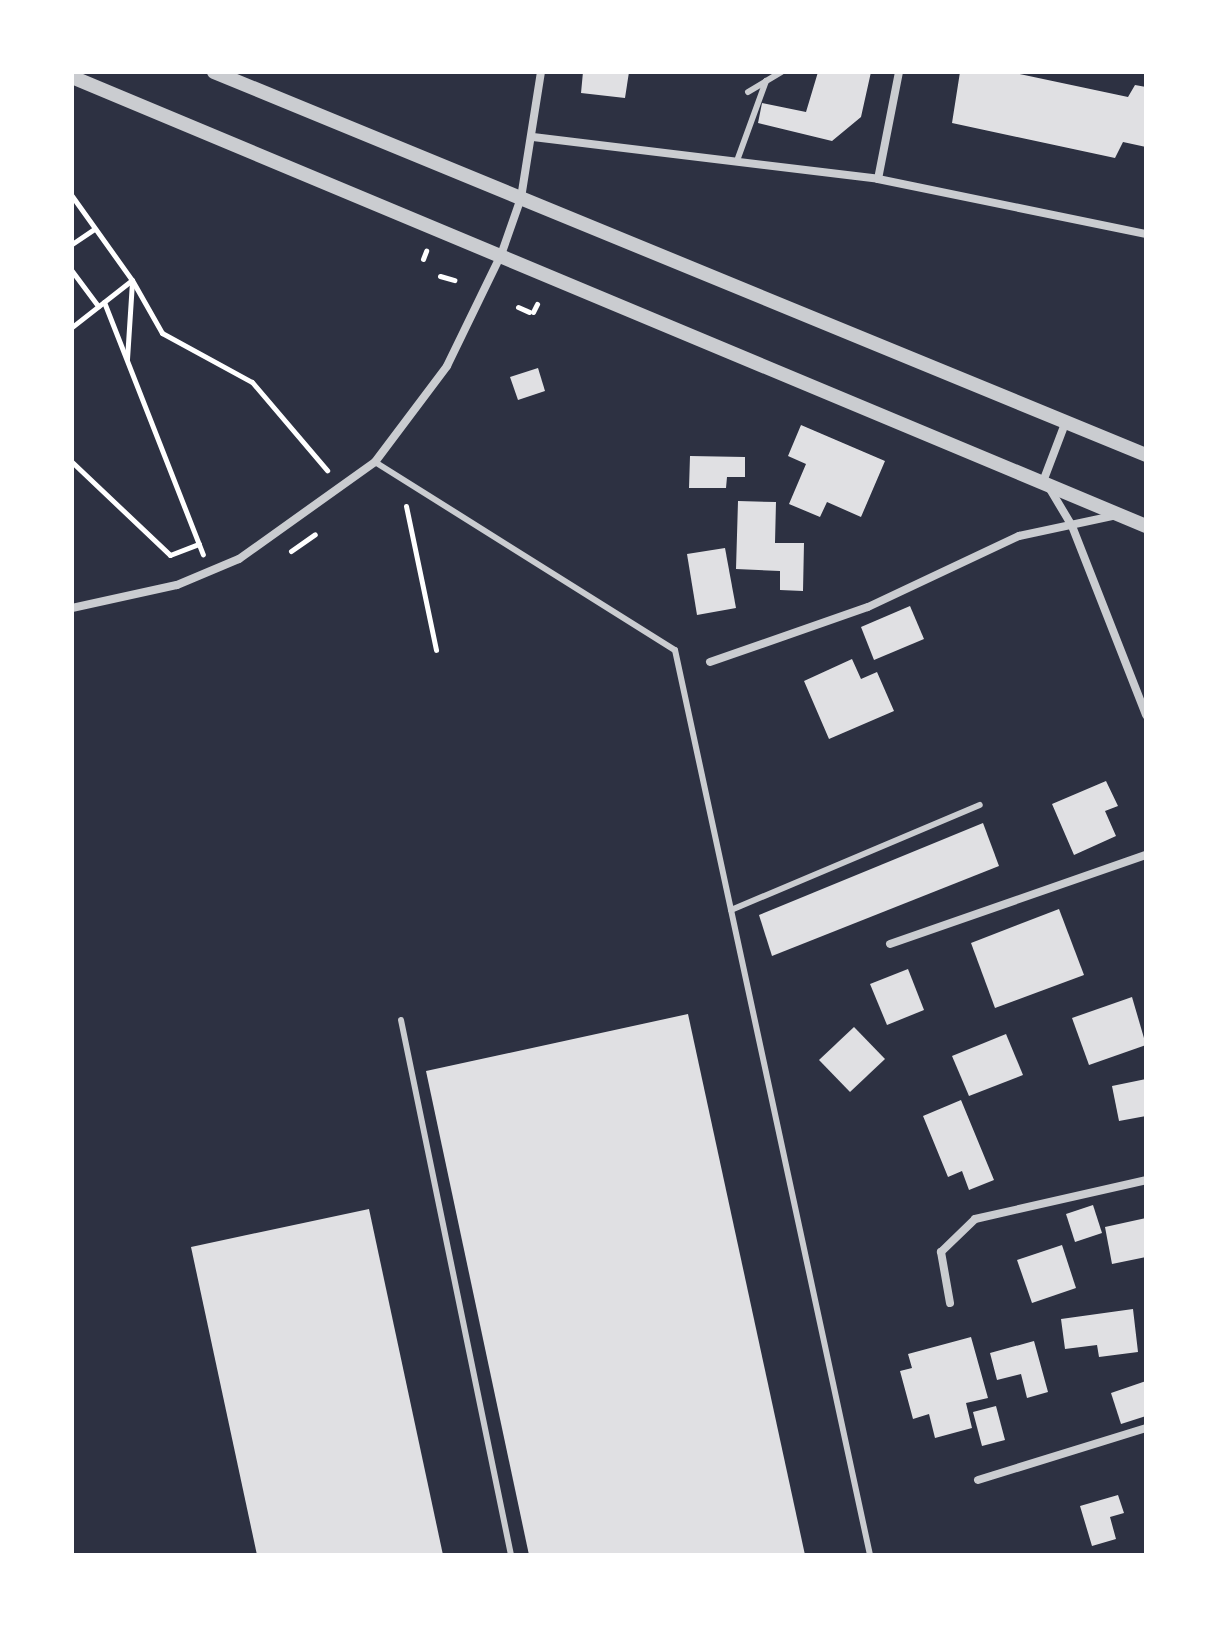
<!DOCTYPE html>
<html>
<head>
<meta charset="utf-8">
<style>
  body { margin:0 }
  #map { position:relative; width:1218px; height:1627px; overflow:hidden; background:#2d3142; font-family:Rubik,sans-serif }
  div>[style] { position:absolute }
  .building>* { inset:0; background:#e0e0e3 }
  .path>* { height:5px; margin:-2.5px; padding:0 2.5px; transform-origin:2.5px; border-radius:2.5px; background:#fff }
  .service>* { height:6px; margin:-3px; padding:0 3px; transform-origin:3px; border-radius:3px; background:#caccd0 }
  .minor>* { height:8px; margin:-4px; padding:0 4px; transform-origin:4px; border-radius:4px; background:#caccd0 }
  .tertiary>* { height:14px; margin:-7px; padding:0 7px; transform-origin:7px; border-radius:7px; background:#caccd0 }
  span { translate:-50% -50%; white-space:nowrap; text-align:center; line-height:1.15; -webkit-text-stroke:7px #fff; paint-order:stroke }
  .frame { position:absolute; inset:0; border:74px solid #fff; pointer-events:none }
</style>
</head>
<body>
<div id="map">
  <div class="building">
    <div style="clip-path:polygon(583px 72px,629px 72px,625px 98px,581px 93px)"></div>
    <div style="clip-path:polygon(818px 72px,871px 72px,861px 117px,832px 141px,758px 123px,762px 103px,806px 112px)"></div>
    <div style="clip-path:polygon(960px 72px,1010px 72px,1128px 97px,1135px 85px,1146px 87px,1146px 147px,1123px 142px,1115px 158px,952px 123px)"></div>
    <div style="clip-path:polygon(538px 368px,545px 391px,518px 400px,510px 377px)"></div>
    <div style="clip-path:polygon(801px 425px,885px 461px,861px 517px,827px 502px,820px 517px,789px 504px,806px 464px,788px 456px)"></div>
    <div style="clip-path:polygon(690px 456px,745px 457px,745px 477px,727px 477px,726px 488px,689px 488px)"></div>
    <div style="clip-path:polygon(738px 501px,776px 502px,775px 543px,804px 543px,803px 591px,780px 590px,780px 571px,736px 569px)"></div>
    <div style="clip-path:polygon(725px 548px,736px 608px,697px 615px,687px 554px)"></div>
    <div style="clip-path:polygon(910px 606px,924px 639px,874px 660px,861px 627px)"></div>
    <div style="clip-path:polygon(852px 659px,861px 679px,877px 672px,894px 711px,829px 739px,804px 681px)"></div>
    <div style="clip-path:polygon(1106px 781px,1118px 806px,1105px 811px,1116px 836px,1074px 855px,1052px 804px)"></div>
    <div style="clip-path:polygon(983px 823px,999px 866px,772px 956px,759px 915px)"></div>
    <div style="clip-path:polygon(1059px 909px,1084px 975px,995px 1008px,971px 943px)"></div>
    <div style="clip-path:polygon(908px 969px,924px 1010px,887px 1025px,870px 984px)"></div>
    <div style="clip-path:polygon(1132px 997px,1146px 1045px,1089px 1065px,1072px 1018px)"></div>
    <div style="clip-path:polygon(688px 1014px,805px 1555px,529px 1555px,426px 1071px)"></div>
    <div style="clip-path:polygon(854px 1027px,885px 1059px,850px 1092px,819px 1060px)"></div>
    <div style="clip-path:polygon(1006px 1034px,1023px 1075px,969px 1096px,952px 1056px)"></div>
    <div style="clip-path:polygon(1146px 1079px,1146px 1116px,1119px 1121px,1112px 1086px)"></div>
    <div style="clip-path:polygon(961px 1100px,994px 1180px,969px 1190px,962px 1171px,948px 1177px,923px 1116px)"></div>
    <div style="clip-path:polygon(1093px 1205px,1102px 1233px,1075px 1242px,1066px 1214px)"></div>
    <div style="clip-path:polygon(369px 1209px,443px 1555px,257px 1555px,191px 1247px)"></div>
    <div style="clip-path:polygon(1146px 1218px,1146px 1257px,1112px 1264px,1105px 1227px)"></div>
    <div style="clip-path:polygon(1062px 1245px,1076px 1288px,1032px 1303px,1017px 1260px)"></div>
    <div style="clip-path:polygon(1133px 1309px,1138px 1352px,1099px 1357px,1097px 1345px,1065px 1349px,1061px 1319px)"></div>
    <div style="clip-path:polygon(971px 1337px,988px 1398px,966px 1403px,972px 1428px,935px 1438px,929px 1414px,913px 1419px,900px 1371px,912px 1368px,908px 1354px)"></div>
    <div style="clip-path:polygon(1034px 1341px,1048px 1392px,1027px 1398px,1021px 1374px,997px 1380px,990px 1353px)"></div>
    <div style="clip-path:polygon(1146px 1381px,1146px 1416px,1121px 1424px,1111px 1393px)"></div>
    <div style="clip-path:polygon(996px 1406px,1005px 1440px,982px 1446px,973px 1412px)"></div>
    <div style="clip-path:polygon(1118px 1495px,1124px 1513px,1110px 1517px,1116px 1539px,1092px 1546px,1080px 1506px)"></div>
  </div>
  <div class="path">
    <div style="left:72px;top:196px;width:103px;rotate:54.5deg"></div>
    <div style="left:132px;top:280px;width:76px;rotate:141.9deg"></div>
    <div style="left:72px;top:244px;width:27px;rotate:-34deg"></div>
    <div style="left:423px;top:259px;width:9px;rotate:-69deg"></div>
    <div style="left:72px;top:271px;width:44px;rotate:53.4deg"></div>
    <div style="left:440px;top:276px;width:15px;rotate:16deg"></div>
    <div style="left:132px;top:280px;width:61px;rotate:60.5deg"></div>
    <div style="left:162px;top:333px;width:102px;rotate:28.6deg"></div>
    <div style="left:252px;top:382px;width:116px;rotate:49.6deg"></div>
    <div style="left:104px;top:302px;width:271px;rotate:68.6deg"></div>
    <div style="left:518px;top:307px;width:12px;rotate:24deg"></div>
    <div style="left:533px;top:312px;width:9px;rotate:-63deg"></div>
    <div style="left:127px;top:359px;width:78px;rotate:-86.3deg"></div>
    <div style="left:72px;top:462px;width:135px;rotate:43.5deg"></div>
    <div style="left:170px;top:555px;width:31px;rotate:-21deg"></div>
    <div style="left:406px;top:506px;width:147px;rotate:78.2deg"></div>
    <div style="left:291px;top:551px;width:29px;rotate:-35deg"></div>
  </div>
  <div class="service">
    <div style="left:748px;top:92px;width:39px;rotate:-31deg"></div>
    <div style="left:738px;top:158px;width:82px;rotate:-70deg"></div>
    <div style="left:375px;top:462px;width:354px;rotate:32.1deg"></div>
    <div style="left:675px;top:650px;width:926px;rotate:77.84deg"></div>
    <div style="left:731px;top:910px;width:270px;rotate:-22.9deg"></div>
    <div style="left:401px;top:1020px;width:546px;rotate:78.38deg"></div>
  </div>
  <div class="minor">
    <div style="left:533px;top:137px;width:348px;rotate:6.9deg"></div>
    <div style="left:878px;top:179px;width:274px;rotate:11.6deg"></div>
    <div style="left:878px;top:179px;width:109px;rotate:-78.9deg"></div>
    <div style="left:1066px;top:421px;width:62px;rotate:110.8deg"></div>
    <div style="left:1044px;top:479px;width:55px;rotate:59.2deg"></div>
    <div style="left:1072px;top:526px;width:203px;rotate:68.6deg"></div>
    <div style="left:72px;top:608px;width:107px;rotate:-12.4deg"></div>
    <div style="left:177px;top:585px;width:67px;rotate:-22.8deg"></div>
    <div style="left:239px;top:559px;width:167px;rotate:-35.5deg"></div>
    <div style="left:375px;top:462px;width:120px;rotate:-53.1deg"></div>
    <div style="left:447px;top:366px;width:123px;rotate:-64.1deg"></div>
    <div style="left:501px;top:255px;width:60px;rotate:-70.7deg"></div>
    <div style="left:521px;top:198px;width:128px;rotate:-81deg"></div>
    <div style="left:710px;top:662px;width:167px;rotate:-19.2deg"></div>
    <div style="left:868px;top:607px;width:167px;rotate:-25.2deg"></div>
    <div style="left:1019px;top:536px;width:100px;rotate:-12.1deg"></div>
    <div style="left:890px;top:944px;width:271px;rotate:-19.2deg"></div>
    <div style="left:950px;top:1303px;width:52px;rotate:-100deg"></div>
    <div style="left:941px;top:1252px;width:47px;rotate:-44.1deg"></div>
    <div style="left:975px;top:1219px;width:175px;rotate:-12.8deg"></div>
    <div style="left:978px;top:1480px;width:176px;rotate:-17.2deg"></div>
  </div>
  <div class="tertiary">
    <div style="left:214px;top:72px;width:1008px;rotate:22.34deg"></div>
    <div style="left:72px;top:77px;width:1164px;rotate:22.69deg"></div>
  </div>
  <div class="frame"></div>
</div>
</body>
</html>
